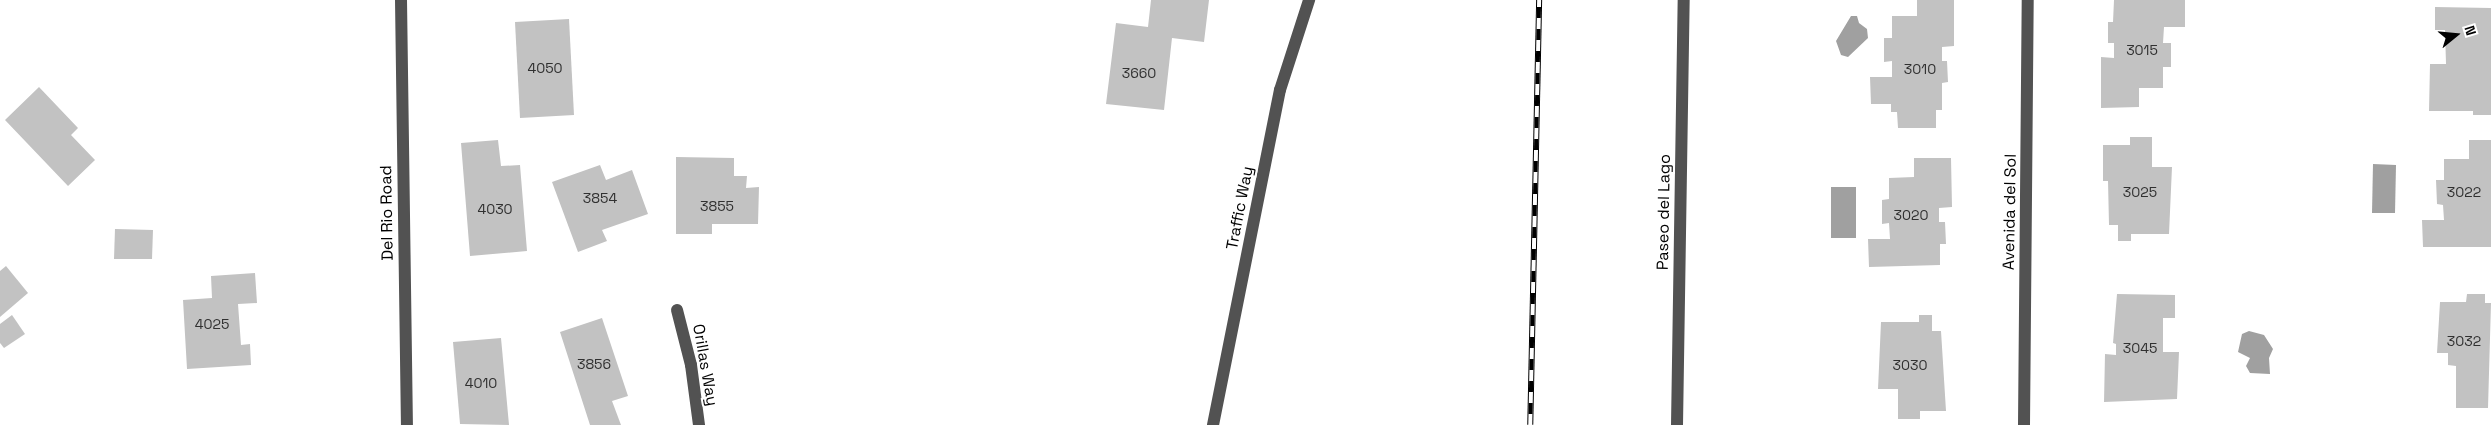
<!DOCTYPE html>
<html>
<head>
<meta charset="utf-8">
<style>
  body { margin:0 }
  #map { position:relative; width:2491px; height:425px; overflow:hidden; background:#fff; font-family:"Space Grotesk",sans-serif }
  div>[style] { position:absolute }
  .water>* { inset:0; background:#a0a0a0 }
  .building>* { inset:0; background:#c2c2c2 }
  .minor>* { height:12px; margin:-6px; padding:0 6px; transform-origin:6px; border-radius:6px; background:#525252 }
  .rail>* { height:5.5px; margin-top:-2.75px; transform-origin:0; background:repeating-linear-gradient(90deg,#fff 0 11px,#000 0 22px); box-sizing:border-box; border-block:1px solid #000 }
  span { translate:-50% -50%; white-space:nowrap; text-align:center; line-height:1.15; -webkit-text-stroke:4px #fff; paint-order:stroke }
  .number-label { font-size:14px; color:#303030 }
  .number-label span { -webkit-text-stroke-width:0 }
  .street-label { font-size:16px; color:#000 }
  .north { position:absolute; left:2431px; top:10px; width:50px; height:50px; -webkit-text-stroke:4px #fff; paint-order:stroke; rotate:73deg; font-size:14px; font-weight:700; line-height:20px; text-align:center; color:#000 }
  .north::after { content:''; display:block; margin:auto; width:18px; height:22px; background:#000; clip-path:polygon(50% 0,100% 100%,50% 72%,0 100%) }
</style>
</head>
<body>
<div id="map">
  <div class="water">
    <div style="clip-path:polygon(1851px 16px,1857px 16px,1859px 23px,1867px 29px,1868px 38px,1848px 57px,1841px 55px,1836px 41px)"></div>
    <div style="clip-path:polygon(2373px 164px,2396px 165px,2395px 213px,2372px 213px)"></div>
    <div style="clip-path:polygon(1831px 187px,1856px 187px,1856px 238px,1831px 238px)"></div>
    <div style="clip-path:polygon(2249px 331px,2264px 335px,2273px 349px,2269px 358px,2270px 374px,2250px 373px,2246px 366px,2250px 358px,2238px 352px,2242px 334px)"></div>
  </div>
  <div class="building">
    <div style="clip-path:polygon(1151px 0,1209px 0,1204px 42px,1172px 38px,1164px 110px,1106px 104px,1116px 23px,1148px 27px)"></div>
    <div style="clip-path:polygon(1917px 0,1954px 0,1954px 46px,1942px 47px,1942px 61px,1947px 61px,1948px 82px,1942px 83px,1942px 110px,1936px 110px,1936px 128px,1898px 128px,1897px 112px,1891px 112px,1891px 104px,1871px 104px,1870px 77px,1892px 77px,1892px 61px,1884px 62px,1884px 38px,1892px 38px,1892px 16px,1917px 16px)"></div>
    <div style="clip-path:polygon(2114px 0,2185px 0,2185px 27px,2164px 27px,2163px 43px,2171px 43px,2171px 67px,2163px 67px,2163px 88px,2139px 88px,2139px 107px,2101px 108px,2101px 57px,2114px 58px,2114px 43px,2108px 43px,2108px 22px,2113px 22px)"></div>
    <div style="clip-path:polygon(2435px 7px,2491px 8px,2491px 115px,2473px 115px,2473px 111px,2429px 111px,2430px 64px,2446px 64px,2445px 30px,2435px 30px)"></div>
    <div style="clip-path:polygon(569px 19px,574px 115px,520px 118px,515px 22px)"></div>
    <div style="clip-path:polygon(39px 87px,78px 128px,71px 135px,95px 160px,68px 186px,5px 120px)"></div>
    <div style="clip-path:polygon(2130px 137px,2152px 137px,2152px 167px,2172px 167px,2169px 234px,2131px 234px,2131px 241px,2118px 241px,2118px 225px,2109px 225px,2108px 181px,2103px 181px,2103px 145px,2130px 145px)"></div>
    <div style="clip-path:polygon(498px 140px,501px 166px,520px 165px,527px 251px,470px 256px,461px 143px)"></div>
    <div style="clip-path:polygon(2469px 140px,2491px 140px,2491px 247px,2423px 247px,2422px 220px,2444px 220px,2443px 205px,2437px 204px,2436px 180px,2444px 180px,2444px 159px,2469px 159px)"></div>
    <div style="clip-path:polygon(676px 157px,734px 158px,734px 176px,747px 176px,746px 188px,759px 187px,758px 224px,712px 224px,712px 234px,676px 234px)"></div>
    <div style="clip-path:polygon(1914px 158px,1951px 158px,1952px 207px,1939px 208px,1939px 222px,1945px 222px,1946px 244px,1940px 244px,1940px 265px,1869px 267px,1868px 239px,1890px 239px,1889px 223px,1882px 224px,1882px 200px,1889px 199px,1889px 178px,1914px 177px)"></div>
    <div style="clip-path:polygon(600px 165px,606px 180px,632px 170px,648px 214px,602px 230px,607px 241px,578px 252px,552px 182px)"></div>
    <div style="clip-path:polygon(115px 229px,153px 230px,152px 259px,114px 259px)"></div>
    <div style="clip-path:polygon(6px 266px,28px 293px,0 317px,0 271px)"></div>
    <div style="clip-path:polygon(255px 273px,257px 303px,238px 304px,241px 345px,250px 344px,251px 365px,187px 369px,183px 300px,212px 298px,211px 276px)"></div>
    <div style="clip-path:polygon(2117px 294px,2175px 295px,2175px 318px,2163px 318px,2163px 352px,2179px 352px,2177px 399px,2104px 402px,2105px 354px,2116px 355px,2116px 344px,2113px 343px)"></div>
    <div style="clip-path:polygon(2467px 294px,2485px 294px,2485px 303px,2491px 303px,2488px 408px,2456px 408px,2456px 366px,2448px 365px,2448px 353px,2437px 353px,2440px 302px,2466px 302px)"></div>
    <div style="clip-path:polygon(12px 315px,25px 334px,4px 348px,0 343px,0 324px)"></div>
    <div style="clip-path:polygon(1919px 315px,1932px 315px,1932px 331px,1941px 331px,1946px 411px,1920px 411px,1920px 419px,1898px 419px,1898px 389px,1878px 389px,1881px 322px,1919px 322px)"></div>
    <div style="clip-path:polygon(602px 318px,628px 396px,612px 401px,621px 425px,590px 425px,560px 332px)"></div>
    <div style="clip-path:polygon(501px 338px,509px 425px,460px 424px,453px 342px)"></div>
  </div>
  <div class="minor">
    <div style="left:401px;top:0;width:425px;rotate:89.2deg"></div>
    <div style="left:677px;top:310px;width:57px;rotate:75.7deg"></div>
    <div style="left:691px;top:365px;width:61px;rotate:82.4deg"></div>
    <div style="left:1213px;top:425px;width:342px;rotate:-78.7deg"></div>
    <div style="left:1280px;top:90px;width:95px;rotate:-72.1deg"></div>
    <div style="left:1677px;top:425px;width:425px;rotate:-89.1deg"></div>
    <div style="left:2024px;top:425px;width:425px;rotate:-89.5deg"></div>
  </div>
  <div class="rail">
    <div style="left:1530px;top:425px;width:425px;rotate:-88.8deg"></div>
  </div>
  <div class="number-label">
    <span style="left:2142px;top:50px">3015</span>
    <span style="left:545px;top:68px">4050</span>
    <span style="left:1920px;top:69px">3010</span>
    <span style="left:1139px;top:73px">3660</span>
    <span style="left:2140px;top:192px">3025</span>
    <span style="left:2464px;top:192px">3022</span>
    <span style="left:600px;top:198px">3854</span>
    <span style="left:717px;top:206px">3855</span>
    <span style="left:495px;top:209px">4030</span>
    <span style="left:1911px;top:215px">3020</span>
    <span style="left:212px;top:324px">4025</span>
    <span style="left:2464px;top:341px">3032</span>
    <span style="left:2140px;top:348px">3045</span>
    <span style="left:594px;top:364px">3856</span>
    <span style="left:1910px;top:365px">3030</span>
    <span style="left:481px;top:383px">4010</span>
  </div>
  <div class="street-label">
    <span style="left:1240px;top:208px;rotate:-79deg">Traffic Way</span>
    <span style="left:1664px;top:212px;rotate:-89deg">Paseo del Lago</span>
    <span style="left:2010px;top:212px;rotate:-89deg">Avenida del Sol</span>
    <span style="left:387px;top:213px;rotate:-91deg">Del Rio Road</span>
    <span style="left:705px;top:365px;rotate:80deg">Orillas Way</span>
  </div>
  <div class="north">N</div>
</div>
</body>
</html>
